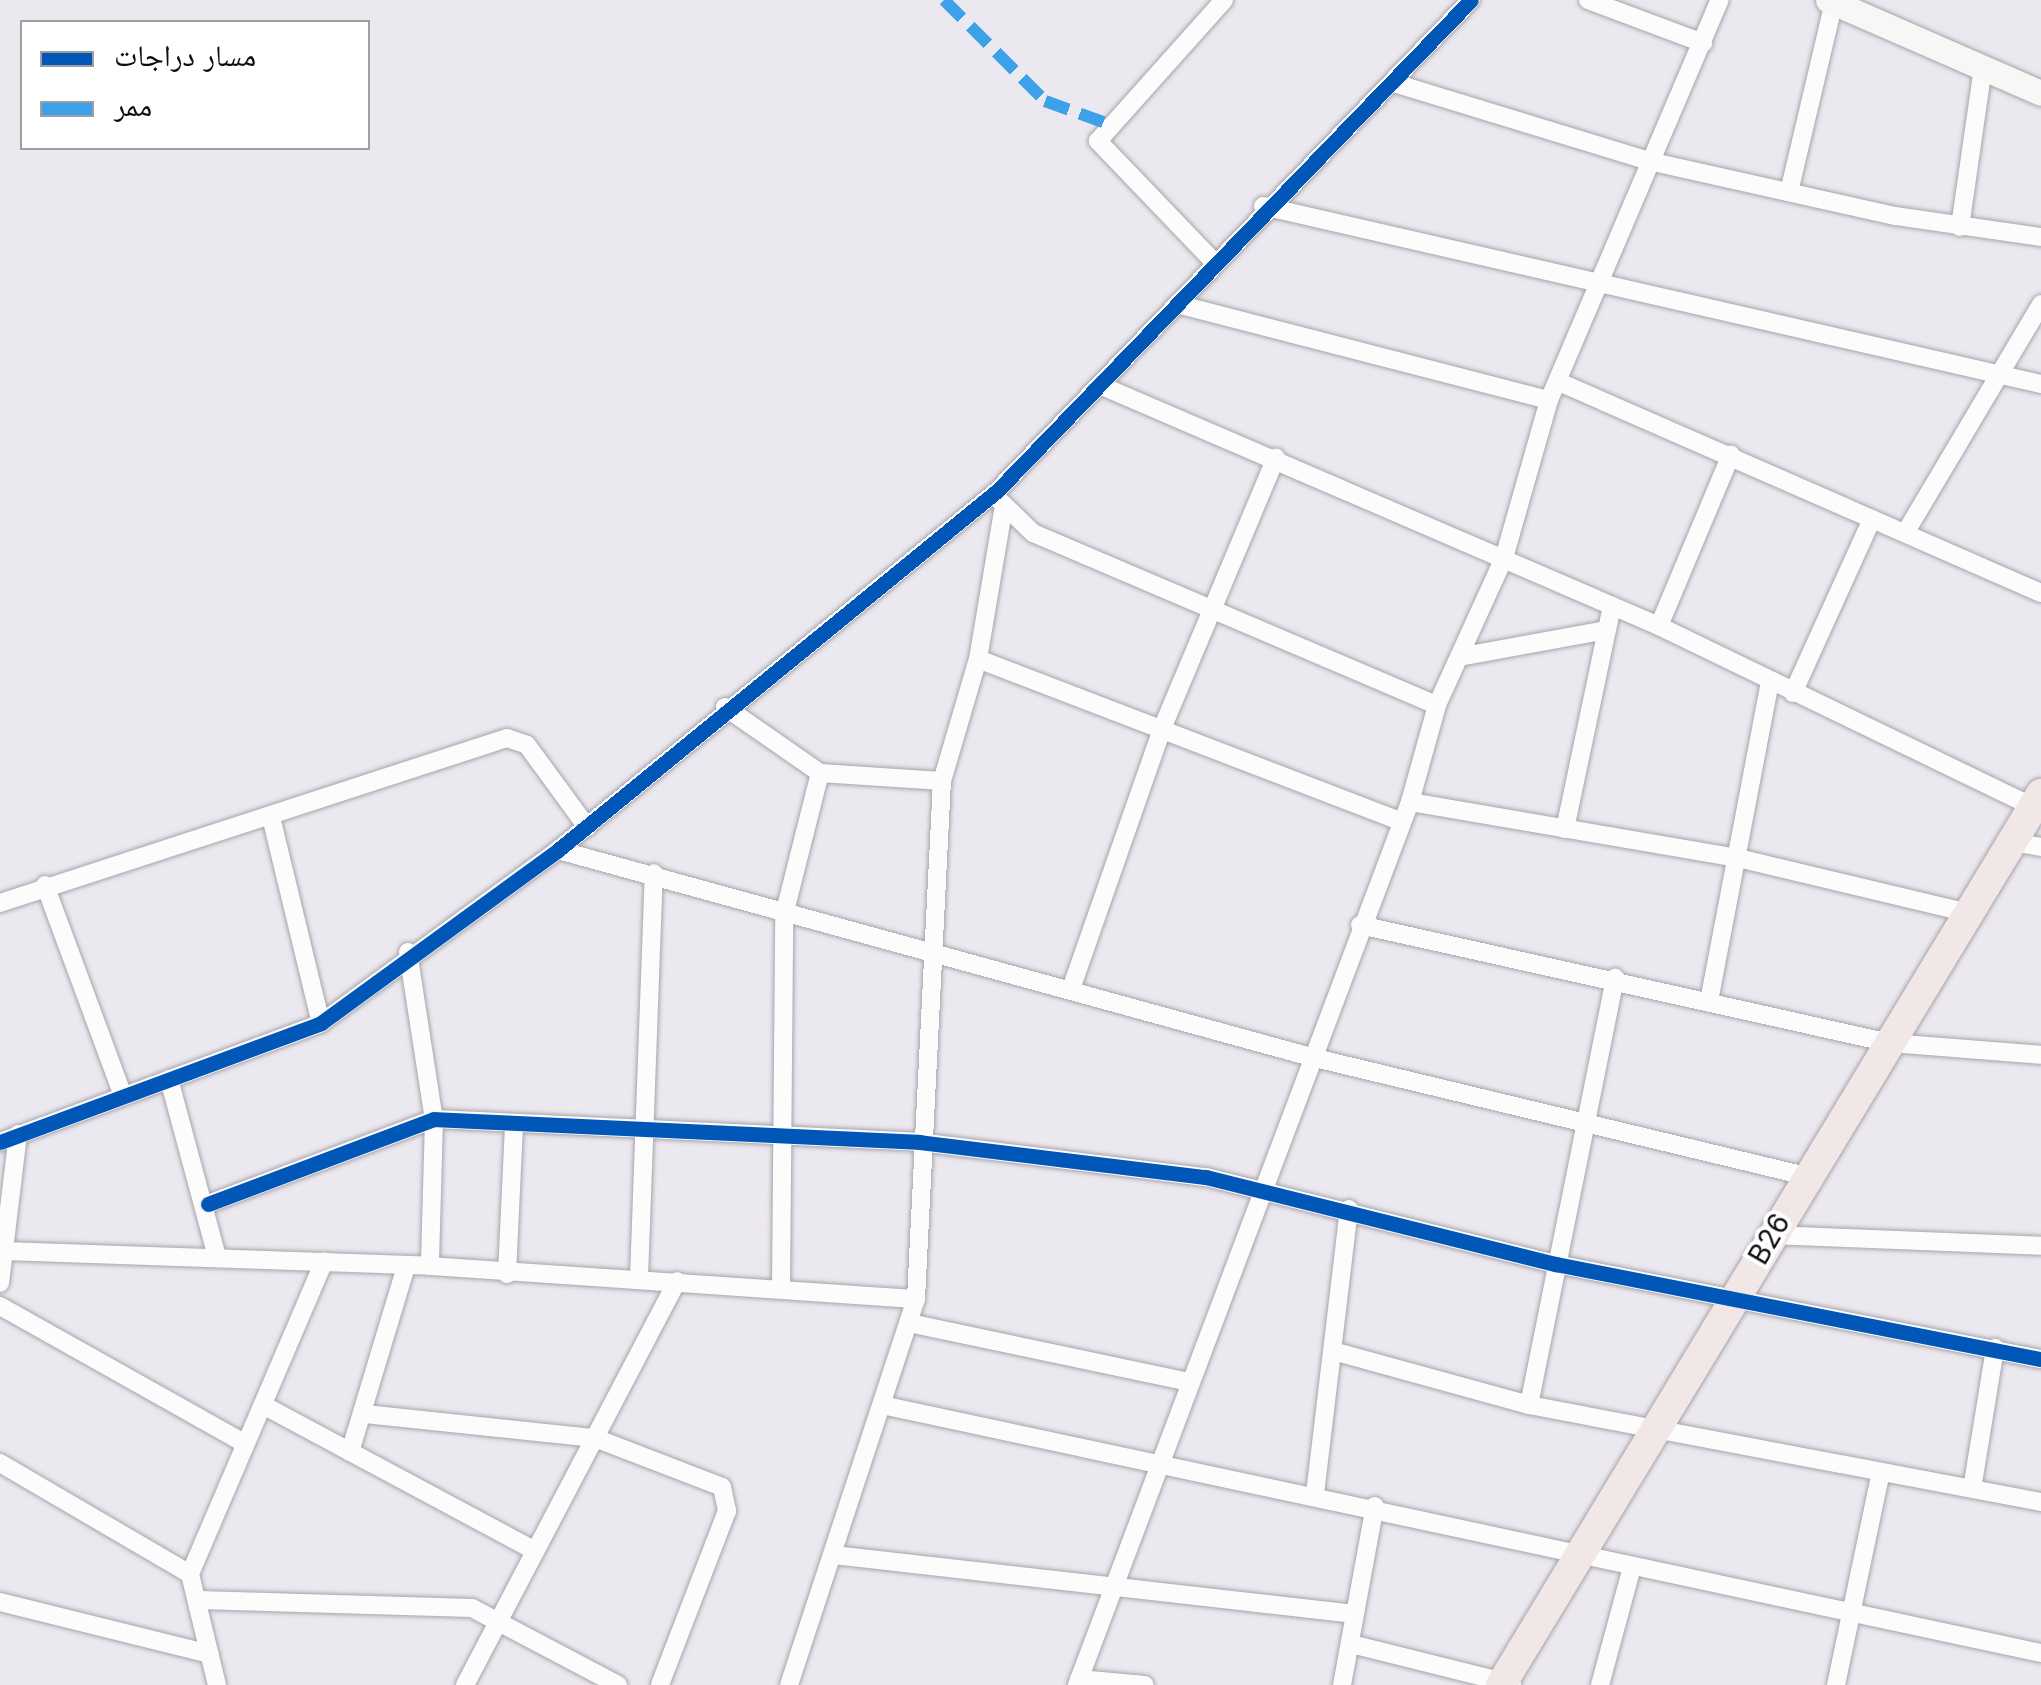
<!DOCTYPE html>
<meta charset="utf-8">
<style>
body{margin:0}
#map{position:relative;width:2041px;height:1685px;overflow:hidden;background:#ece8f0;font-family:Inter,"Noto Naskh Arabic",sans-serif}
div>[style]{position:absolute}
.roads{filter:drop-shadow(0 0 2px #a7a4aa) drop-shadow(0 0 2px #a7a4aa)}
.street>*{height:18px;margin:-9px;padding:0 9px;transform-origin:9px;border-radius:9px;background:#fcfcfd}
.secondary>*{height:25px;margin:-12.5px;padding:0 12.5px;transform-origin:12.5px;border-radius:12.5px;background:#f9f6f6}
.highway>*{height:30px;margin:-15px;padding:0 15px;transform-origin:15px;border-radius:15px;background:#f0e7e6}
.quiet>*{height:12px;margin-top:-6px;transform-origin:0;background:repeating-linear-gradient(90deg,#3da1ea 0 25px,transparent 0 37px)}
.cycleway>*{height:15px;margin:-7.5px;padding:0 7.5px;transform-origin:7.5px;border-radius:7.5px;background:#0057b8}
span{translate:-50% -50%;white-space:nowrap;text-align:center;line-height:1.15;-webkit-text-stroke:8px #fff;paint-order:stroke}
.street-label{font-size:28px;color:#0f0d12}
.legend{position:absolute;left:20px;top:20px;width:350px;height:130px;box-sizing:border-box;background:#fff;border:2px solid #9f9ea0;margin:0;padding:12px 18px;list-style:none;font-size:30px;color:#0f0d12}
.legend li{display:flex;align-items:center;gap:20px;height:50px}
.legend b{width:50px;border:2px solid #9f9ea0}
</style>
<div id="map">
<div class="roads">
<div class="street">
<i style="left:1588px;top:0;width:123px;rotate:20.5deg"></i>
<i style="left:1394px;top:83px;width:271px;rotate:17deg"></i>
<i style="left:1653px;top:162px;width:248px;rotate:12.6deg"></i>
<i style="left:1895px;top:216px;width:148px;rotate:8.2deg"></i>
<i style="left:1789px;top:192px;width:195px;rotate:-76.7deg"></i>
<i style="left:1263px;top:206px;width:798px;rotate:12.89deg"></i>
<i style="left:1960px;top:227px;width:162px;rotate:-81.8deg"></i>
<i style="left:1214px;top:262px;width:168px;rotate:-133.8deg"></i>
<i style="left:1098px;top:141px;width:189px;rotate:-48.2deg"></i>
<i style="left:1177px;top:304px;width:384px;rotate:14.5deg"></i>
<i style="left:1559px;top:382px;width:526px;rotate:23.64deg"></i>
<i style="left:1102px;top:386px;width:607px;rotate:23.31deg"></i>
<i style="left:1659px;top:626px;width:415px;rotate:25.8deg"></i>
<i style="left:1000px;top:501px;width:46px;rotate:44.1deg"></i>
<i style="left:1033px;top:533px;width:439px;rotate:23.1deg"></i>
<i style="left:1907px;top:530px;width:263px;rotate:-59.3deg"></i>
<i style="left:1659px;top:626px;width:186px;rotate:-67.2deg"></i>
<i style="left:1464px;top:656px;width:145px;rotate:-10.3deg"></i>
<i style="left:978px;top:659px;width:453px;rotate:21deg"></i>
<i style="left:1793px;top:693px;width:191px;rotate:-65.6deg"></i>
<i style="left:725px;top:707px;width:116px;rotate:34.8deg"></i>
<i style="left:820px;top:773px;width:122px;rotate:3.8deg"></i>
<i style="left:1410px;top:802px;width:333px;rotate:9.7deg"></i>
<i style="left:1738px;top:858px;width:236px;rotate:13.4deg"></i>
<i style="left:271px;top:817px;width:212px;rotate:76.4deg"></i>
<i style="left:1565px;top:829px;width:228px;rotate:-78.1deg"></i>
<i style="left:2013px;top:842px;width:28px;rotate:10deg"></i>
<i style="left:558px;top:850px;width:781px;rotate:15.37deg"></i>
<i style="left:1311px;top:1057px;width:509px;rotate:13.52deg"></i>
<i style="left:45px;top:885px;width:222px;rotate:69.7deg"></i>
<i style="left:0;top:903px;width:533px;rotate:-18.03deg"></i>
<i style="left:507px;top:738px;width:21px;rotate:19deg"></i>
<i style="left:527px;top:745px;width:102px;rotate:53.8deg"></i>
<i style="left:1360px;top:925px;width:543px;rotate:12.55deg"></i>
<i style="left:1890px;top:1043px;width:151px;rotate:4.5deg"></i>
<i style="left:408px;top:952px;width:169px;rotate:81.2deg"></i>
<i style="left:434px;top:1119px;width:147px;rotate:91.6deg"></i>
<i style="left:1071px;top:989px;width:281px;rotate:-70.7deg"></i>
<i style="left:1164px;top:724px;width:289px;rotate:-67.2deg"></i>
<i style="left:1710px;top:996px;width:321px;rotate:-79.2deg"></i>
<i style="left:169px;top:1079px;width:184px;rotate:74.9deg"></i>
<i style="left:0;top:1142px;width:342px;rotate:-20.3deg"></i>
<i style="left:321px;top:1023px;width:293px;rotate:-36.1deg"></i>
<i style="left:558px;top:850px;width:567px;rotate:-39.28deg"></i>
<i style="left:997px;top:491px;width:682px;rotate:-46.01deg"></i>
<i style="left:208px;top:1204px;width:241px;rotate:-20.6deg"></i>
<i style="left:434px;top:1119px;width:486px;rotate:2.7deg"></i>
<i style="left:919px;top:1142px;width:289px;rotate:7deg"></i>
<i style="left:1206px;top:1177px;width:361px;rotate:14deg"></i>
<i style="left:1556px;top:1264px;width:494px;rotate:11.1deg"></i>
<i style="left:1771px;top:1235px;width:270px;rotate:2.3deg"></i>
<i style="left:6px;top:1251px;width:424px;rotate:2deg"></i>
<i style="left:430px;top:1266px;width:487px;rotate:3.9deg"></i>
<i style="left:507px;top:1274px;width:149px;rotate:-87.3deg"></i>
<i style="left:639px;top:1277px;width:404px;rotate:-87.9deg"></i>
<i style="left:0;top:1283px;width:150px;rotate:-83.1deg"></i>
<i style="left:781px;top:1287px;width:372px;rotate:-89.5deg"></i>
<i style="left:784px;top:915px;width:146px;rotate:-75.8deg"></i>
<i style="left:0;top:1306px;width:278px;rotate:29.3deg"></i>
<i style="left:909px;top:1323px;width:287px;rotate:11.9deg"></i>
<i style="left:1333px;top:1351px;width:203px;rotate:15.4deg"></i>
<i style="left:1529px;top:1405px;width:521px;rotate:10.73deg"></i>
<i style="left:263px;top:1405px;width:309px;rotate:28.2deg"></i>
<i style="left:882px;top:1405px;width:1185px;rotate:12.08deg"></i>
<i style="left:1529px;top:1405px;width:436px;rotate:-78.6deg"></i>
<i style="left:365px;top:1414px;width:231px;rotate:6deg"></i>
<i style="left:595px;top:1438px;width:136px;rotate:21.1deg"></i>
<i style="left:722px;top:1487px;width:25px;rotate:78deg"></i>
<i style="left:727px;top:1511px;width:186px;rotate:111.1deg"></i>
<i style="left:350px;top:1452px;width:194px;rotate:-73.2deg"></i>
<i style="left:0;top:1463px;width:220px;rotate:30.3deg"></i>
<i style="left:1973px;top:1483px;width:137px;rotate:-80.7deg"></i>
<i style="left:1315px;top:1494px;width:287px;rotate:-83.2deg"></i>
<i style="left:834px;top:1555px;width:524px;rotate:6.46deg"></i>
<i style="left:199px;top:1600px;width:273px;rotate:1.7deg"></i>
<i style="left:472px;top:1608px;width:165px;rotate:27.8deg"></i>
<i style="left:0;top:1602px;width:216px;rotate:13.9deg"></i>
<i style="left:1351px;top:1644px;width:166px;rotate:14deg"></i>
<i style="left:1079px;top:1679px;width:66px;rotate:5.2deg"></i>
<i style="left:217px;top:1685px;width:114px;rotate:-103.7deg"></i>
<i style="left:190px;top:1574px;width:340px;rotate:-66.8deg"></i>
<i style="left:465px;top:1685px;width:456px;rotate:-62.3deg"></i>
<i style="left:789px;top:1685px;width:406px;rotate:-71.8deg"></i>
<i style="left:916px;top:1299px;width:519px;rotate:-87.13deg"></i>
<i style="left:942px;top:781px;width:127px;rotate:-73.6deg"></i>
<i style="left:978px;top:659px;width:150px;rotate:-80.4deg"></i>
<i style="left:1077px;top:1685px;width:944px;rotate:-69.34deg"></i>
<i style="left:1410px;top:802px;width:101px;rotate:-74.4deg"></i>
<i style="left:1437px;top:705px;width:162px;rotate:-65.5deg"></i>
<i style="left:1504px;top:558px;width:164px;rotate:-74.1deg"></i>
<i style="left:1549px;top:400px;width:435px;rotate:-66.9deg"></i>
<i style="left:1342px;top:1685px;width:182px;rotate:-79.6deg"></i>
<i style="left:1600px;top:1685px;width:118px;rotate:-74.8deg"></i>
<i style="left:1836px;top:1685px;width:213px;rotate:-78.1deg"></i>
</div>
<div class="secondary">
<i style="left:1828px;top:0;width:232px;rotate:23.6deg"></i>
</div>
<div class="highway">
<i style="left:1501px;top:1685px;width:1042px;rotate:-58.78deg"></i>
</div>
</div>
<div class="quiet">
<i style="left:944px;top:0;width:143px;rotate:45deg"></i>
<i style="left:1045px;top:101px;width:73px;rotate:19.9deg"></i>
</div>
<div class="cycleway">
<i style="left:0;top:1142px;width:342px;rotate:-20.3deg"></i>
<i style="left:321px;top:1023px;width:293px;rotate:-36.1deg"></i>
<i style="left:558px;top:850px;width:567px;rotate:-39.28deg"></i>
<i style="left:997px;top:491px;width:682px;rotate:-46.01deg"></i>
<i style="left:208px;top:1204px;width:241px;rotate:-20.6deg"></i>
<i style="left:434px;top:1119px;width:486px;rotate:2.7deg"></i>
<i style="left:919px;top:1142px;width:289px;rotate:7deg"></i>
<i style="left:1206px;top:1177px;width:361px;rotate:14deg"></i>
<i style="left:1556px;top:1264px;width:494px;rotate:11.1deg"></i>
</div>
<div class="street-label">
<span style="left:1769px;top:1239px;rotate:-60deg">B26</span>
</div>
<ul class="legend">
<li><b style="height:12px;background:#0057b8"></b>مسار دراجات</li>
<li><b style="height:12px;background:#3da1ea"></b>ممر</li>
</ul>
</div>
